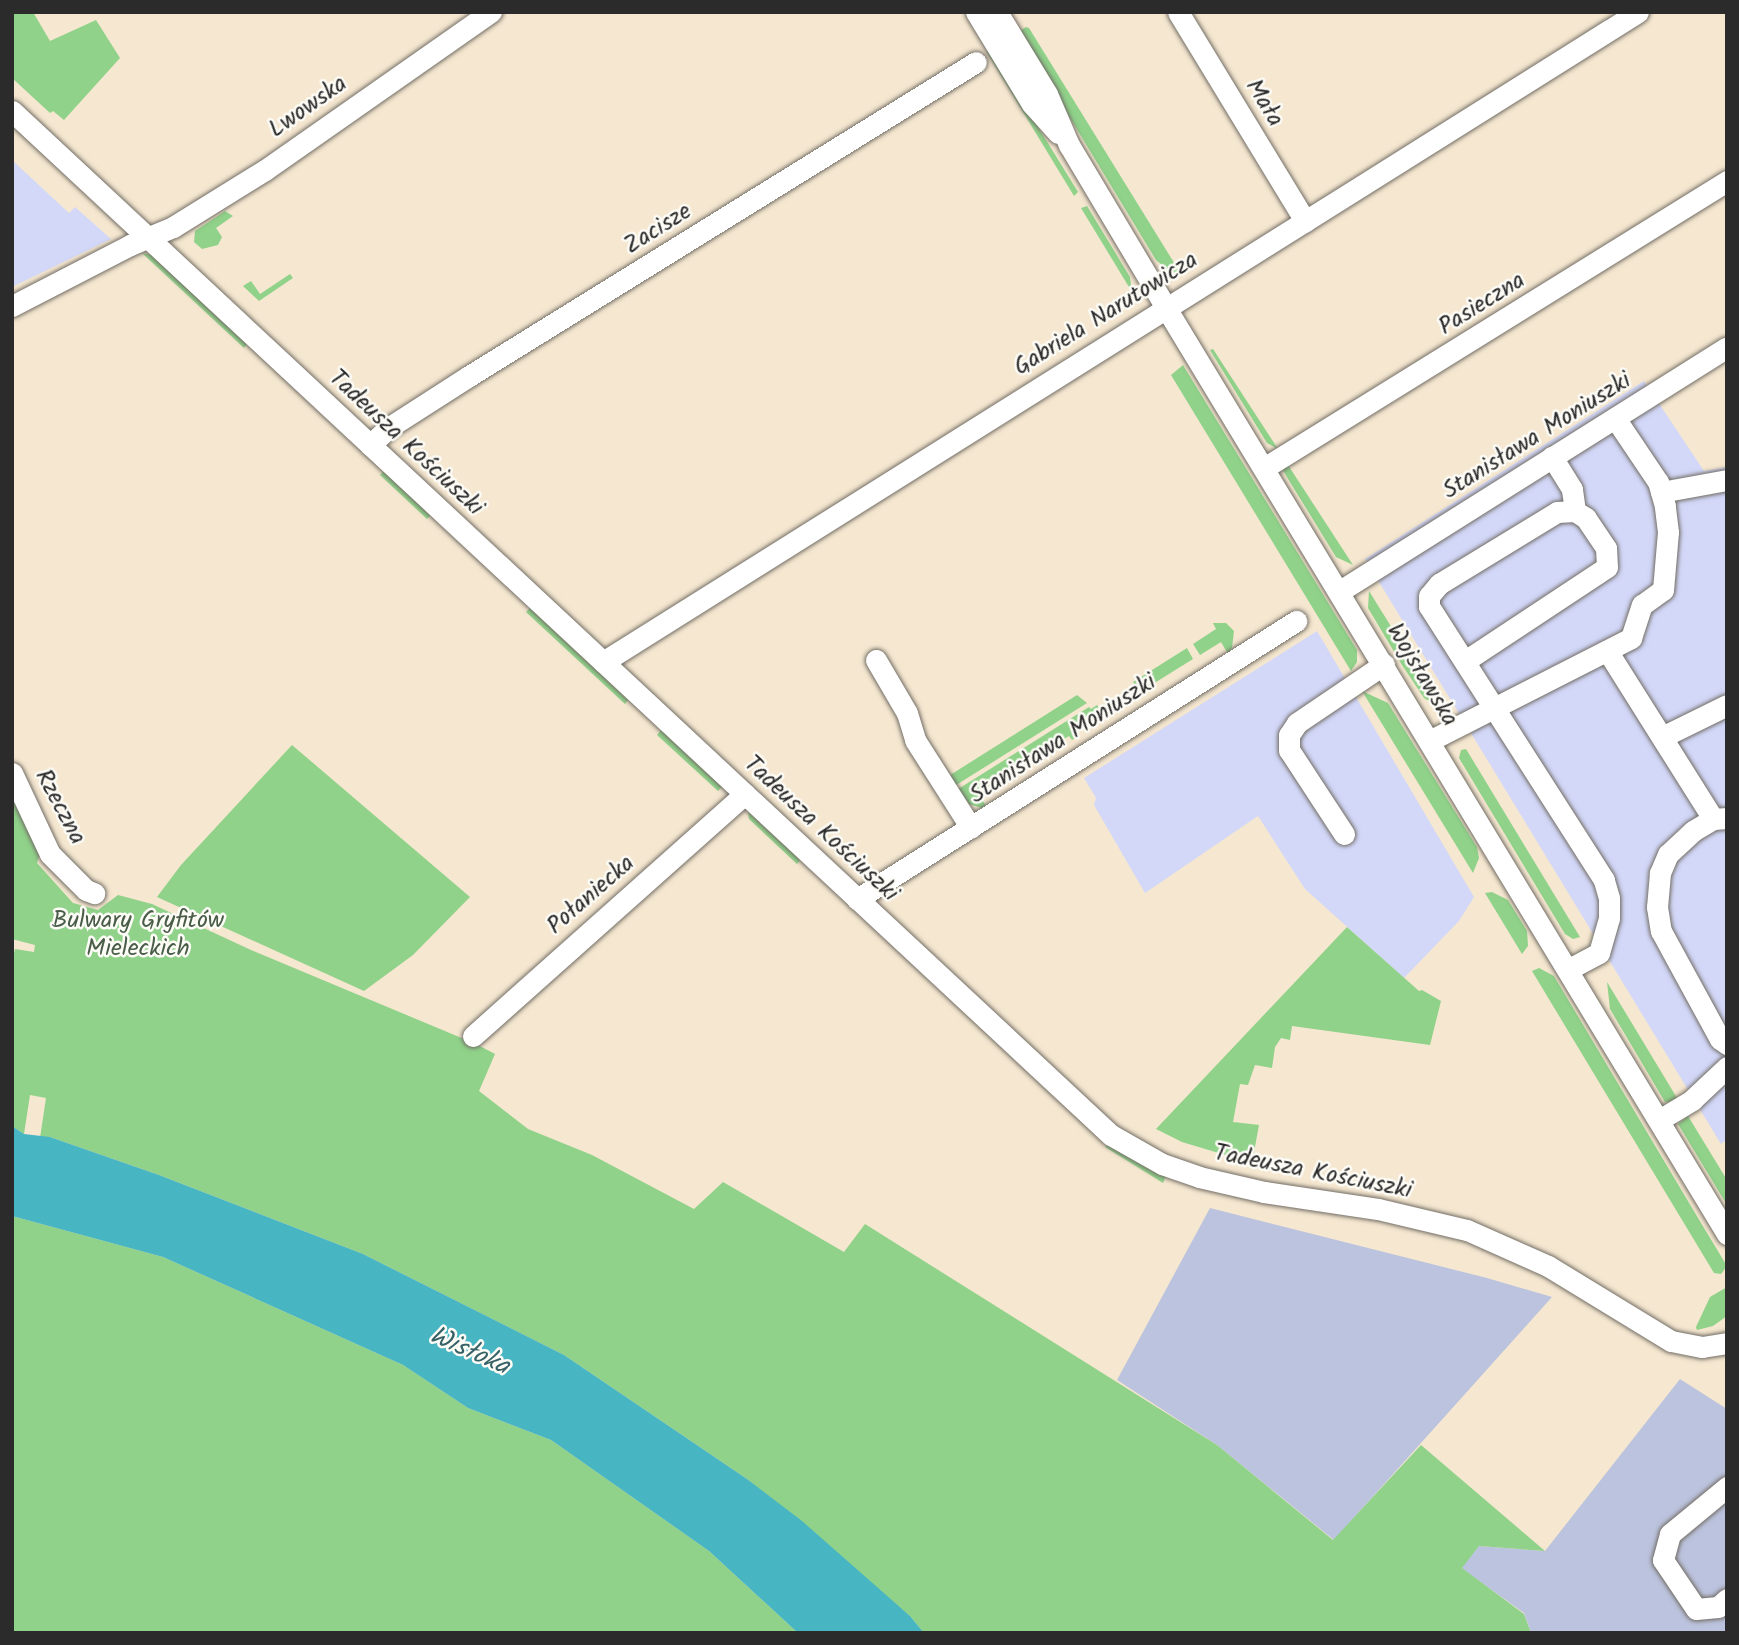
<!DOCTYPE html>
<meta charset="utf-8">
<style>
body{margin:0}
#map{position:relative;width:1739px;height:1645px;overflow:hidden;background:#f5e7d0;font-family:Kalam,sans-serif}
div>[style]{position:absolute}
.built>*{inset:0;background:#d3d8f9}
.industrial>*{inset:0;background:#bcc3de}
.green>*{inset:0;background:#90d28a}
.water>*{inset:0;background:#47b5c2}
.roads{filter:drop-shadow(0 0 2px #726d65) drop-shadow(0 0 2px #726d65)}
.minor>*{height:21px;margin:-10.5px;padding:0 10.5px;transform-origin:10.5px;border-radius:10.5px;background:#fff}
span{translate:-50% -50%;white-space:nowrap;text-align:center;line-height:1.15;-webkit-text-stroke:5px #fdfcf7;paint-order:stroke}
.street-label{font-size:24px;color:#2b2b2b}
.park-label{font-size:24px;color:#495d48}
.water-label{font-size:26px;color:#366267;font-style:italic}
.frame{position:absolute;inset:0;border:14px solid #2b2b2b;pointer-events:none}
</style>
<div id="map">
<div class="built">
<i style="clip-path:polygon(12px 160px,69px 213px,75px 207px,111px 239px,12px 287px)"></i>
<i style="clip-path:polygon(1644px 381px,1704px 471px,1727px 467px,1727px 1139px,1721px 1144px,1365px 559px)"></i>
<i style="clip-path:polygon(1317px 631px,1474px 897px,1459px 921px,1404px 978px,1305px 889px,1258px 816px,1145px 893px,1094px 805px,1096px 798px,1084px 778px)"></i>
</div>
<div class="industrial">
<i style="clip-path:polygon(1210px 1208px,1487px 1278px,1552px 1297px,1334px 1540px,1217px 1445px,1117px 1380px)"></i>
<i style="clip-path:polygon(1680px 1379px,1727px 1409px,1727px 1633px,1531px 1633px,1524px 1613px,1461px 1568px,1479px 1546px,1545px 1551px)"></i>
</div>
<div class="green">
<i style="clip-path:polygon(12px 12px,33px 12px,50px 41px,96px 20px,120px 58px,64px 120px,53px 111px,50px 113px,12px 78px)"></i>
<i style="clip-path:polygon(1026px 27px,1029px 28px,1181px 274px,1169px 271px,1156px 260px,1018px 32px)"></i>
<i style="clip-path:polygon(990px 49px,1078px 192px,1074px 196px,986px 51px)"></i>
<i style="clip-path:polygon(1087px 206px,1130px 277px,1132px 292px,1081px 208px)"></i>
<i style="clip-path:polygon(225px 211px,233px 216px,216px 228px,222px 237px,218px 245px,202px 249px,194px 242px,195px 231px)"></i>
<i style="clip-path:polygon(142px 253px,152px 255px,247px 344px,244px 348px)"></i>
<i style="clip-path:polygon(290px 274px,293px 278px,259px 301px,243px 286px,251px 281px,260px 294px)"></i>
<i style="clip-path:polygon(1213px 349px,1278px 449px,1267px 443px,1210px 350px)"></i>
<i style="clip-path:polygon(1183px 365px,1357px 650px,1357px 662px,1351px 671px,1171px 375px)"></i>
<i style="clip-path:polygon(1288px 465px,1353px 565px,1336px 557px,1282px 469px)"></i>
<i style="clip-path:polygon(384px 471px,431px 515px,427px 519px,380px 475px)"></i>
<i style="clip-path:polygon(1369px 591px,1443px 710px,1424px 698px,1402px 665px,1368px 608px)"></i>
<i style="clip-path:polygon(530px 608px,628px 700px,625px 704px,526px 612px)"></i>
<i style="clip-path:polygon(1213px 623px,1226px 623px,1234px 631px,1232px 648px,1228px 654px,1221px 642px,1200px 655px,1193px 644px,1216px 629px)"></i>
<i style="clip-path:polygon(1187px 648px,1193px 659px,1140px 692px,1133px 682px)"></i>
<i style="clip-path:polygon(1362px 691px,1388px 703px,1477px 847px,1479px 858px,1473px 873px)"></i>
<i style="clip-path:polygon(1077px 695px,1087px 703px,953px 787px,947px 777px)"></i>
<i style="clip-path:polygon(1097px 705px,1103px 714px,1073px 733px,1075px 738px,1072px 740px,1069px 736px,978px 793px,986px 806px,982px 808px,968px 804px,955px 791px,1089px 707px,1091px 709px)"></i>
<i style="clip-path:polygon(661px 730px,722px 787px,718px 791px,657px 735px)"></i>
<i style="clip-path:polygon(292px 745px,470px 897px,413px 955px,364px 991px,157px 897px,181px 865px)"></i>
<i style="clip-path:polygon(1466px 749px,1580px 937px,1573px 939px,1565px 934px,1459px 758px,1461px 750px)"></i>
<i style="clip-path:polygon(12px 797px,40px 854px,37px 863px,73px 903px,98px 910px,118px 895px,152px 904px,251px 950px,476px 1044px,495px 1054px,479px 1091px,528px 1129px,592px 1155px,694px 1209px,723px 1182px,844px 1252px,865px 1224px,1217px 1445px,1333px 1540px,1421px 1445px,1545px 1551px,1479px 1546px,1462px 1568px,1524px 1614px,1531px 1633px,924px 1633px,910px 1616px,747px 1479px,564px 1355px,363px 1254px,159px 1175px,50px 1137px,40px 1138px,46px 1098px,30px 1095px,24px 1134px,12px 1126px,12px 962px,15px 949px,34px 952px,35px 945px,12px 939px)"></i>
<i style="clip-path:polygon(748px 812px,800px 859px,799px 862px,797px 864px,749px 819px)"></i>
<i style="clip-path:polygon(1492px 892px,1508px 900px,1527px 931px,1528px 946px,1522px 954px,1485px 893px)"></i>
<i style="clip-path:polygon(1347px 927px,1419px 991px,1422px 990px,1441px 1001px,1430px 1045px,1292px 1026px,1290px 1040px,1281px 1038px,1275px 1047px,1272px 1068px,1255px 1065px,1248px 1085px,1240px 1084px,1233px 1122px,1259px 1125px,1252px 1163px,1182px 1142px,1156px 1129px)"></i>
<i style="clip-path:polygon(1539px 968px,1554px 976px,1701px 1223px,1727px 1266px,1721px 1274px,1714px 1273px,1532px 971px)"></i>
<i style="clip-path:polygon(1607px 982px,1677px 1098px,1669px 1102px,1665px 1102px,1610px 1009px)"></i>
<i style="clip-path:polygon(1688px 1116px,1727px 1180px,1727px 1205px,1678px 1124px)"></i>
<i style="clip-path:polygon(1110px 1144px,1166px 1176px,1163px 1183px,1105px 1147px)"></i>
<i style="clip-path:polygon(12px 1216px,163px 1257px,403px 1365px,468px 1408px,551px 1440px,709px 1551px,798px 1633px,12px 1633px)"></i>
<i style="clip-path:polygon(1727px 1287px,1727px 1316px,1713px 1326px,1697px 1330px,1696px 1327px,1710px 1297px)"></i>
</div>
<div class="water">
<i style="clip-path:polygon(12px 1126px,24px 1134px,50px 1137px,159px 1175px,363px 1254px,564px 1355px,747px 1479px,802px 1521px,910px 1616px,924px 1633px,798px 1633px,709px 1551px,551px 1440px,468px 1408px,403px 1365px,163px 1257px,12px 1216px)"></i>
</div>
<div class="roads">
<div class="minor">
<i style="left:976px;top:12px;width:108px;rotate:58.7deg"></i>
<i style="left:1032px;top:104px;width:39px;rotate:48deg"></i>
<i style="left:997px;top:12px;width:96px;rotate:58.6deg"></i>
<i style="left:1047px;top:94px;width:56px;rotate:66.7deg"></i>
<i style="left:1069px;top:145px;width:190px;rotate:59.2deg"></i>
<i style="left:1166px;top:308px;width:1083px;rotate:58.79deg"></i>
<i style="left:1178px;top:12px;width:245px;rotate:58.7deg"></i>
<i style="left:12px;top:111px;width:1502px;rotate:42.98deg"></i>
<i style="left:1111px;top:1135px;width:59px;rotate:29.6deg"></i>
<i style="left:1162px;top:1164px;width:39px;rotate:19deg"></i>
<i style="left:1199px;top:1177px;width:67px;rotate:13deg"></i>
<i style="left:1264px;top:1192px;width:115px;rotate:8.5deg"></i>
<i style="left:1378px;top:1209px;width:91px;rotate:13.3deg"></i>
<i style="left:1467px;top:1230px;width:89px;rotate:24deg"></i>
<i style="left:1548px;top:1266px;width:144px;rotate:31.4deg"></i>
<i style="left:1671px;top:1341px;width:32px;rotate:11deg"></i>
<i style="left:1702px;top:1347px;width:25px;rotate:-9deg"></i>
<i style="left:12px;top:306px;width:133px;rotate:-27.3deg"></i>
<i style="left:130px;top:245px;width:47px;rotate:-22.7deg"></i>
<i style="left:173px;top:227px;width:108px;rotate:-31.8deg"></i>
<i style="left:265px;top:170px;width:276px;rotate:-35deg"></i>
<i style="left:370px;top:445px;width:25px;rotate:-43deg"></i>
<i style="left:388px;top:428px;width:96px;rotate:-32.7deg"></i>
<i style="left:469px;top:376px;width:596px;rotate:-31.77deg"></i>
<i style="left:1264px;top:468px;width:545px;rotate:-31.79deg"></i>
<i style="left:1661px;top:492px;width:67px;rotate:-10.3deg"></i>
<i style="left:1340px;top:591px;width:457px;rotate:-32.2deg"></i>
<i style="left:1608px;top:652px;width:197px;rotate:57.8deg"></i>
<i style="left:876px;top:660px;width:61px;rotate:59.7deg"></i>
<i style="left:907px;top:713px;width:28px;rotate:73deg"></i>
<i style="left:915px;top:740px;width:104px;rotate:57.5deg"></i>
<i style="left:1465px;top:661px;width:170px;rotate:-33.5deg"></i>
<i style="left:1607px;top:567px;width:19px;rotate:-93deg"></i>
<i style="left:1606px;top:548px;width:36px;rotate:-124deg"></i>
<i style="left:1586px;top:518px;width:13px;rotate:-148deg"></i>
<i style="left:1575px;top:511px;width:22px;rotate:-98deg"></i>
<i style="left:1572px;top:489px;width:38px;rotate:-122deg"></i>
<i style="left:603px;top:662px;width:1222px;rotate:-32.13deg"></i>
<i style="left:1662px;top:737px;width:72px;rotate:-26.2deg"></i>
<i style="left:1431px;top:740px;width:225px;rotate:-27deg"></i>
<i style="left:1631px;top:638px;width:35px;rotate:-72deg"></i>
<i style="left:1642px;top:605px;width:26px;rotate:-36deg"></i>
<i style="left:1663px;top:590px;width:58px;rotate:-85.1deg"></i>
<i style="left:1668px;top:532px;width:26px;rotate:-97deg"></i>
<i style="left:1665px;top:506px;width:25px;rotate:-106deg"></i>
<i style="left:1658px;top:482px;width:77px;rotate:-123.9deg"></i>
<i style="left:12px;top:773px;width:89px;rotate:64.9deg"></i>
<i style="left:50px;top:854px;width:51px;rotate:45deg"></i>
<i style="left:86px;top:890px;width:9px;rotate:21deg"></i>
<i style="left:1727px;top:818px;width:14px;rotate:176deg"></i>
<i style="left:1713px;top:819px;width:23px;rotate:149deg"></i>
<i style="left:1693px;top:831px;width:34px;rotate:137deg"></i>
<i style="left:1668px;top:854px;width:21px;rotate:113deg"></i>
<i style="left:1660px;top:873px;width:34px;rotate:95deg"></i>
<i style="left:1657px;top:907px;width:24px;rotate:81deg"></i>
<i style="left:1661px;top:931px;width:123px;rotate:61.4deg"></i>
<i style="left:1720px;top:1039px;width:9px;rotate:36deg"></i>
<i style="left:1344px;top:834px;width:100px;rotate:-123.2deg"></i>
<i style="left:1289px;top:750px;width:15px;rotate:-90deg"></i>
<i style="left:1289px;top:735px;width:14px;rotate:-56deg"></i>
<i style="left:1297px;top:723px;width:105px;rotate:-34.1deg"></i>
<i style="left:857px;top:899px;width:520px;rotate:-32.34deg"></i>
<i style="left:1569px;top:969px;width:34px;rotate:-28deg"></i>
<i style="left:1599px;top:953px;width:36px;rotate:-74deg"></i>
<i style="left:1609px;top:918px;width:20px;rotate:-90deg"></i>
<i style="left:1609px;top:898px;width:19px;rotate:-106deg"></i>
<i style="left:1604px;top:880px;width:325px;rotate:-122.6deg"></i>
<i style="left:1429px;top:606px;width:10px;rotate:-90deg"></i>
<i style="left:1429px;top:596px;width:16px;rotate:-50deg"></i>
<i style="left:1439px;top:584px;width:138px;rotate:-31.4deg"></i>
<i style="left:1557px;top:512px;width:18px;rotate:-3deg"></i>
<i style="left:473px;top:1036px;width:364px;rotate:-41.7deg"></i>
<i style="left:1659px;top:1120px;width:39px;rotate:-31deg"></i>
<i style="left:1692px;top:1100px;width:48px;rotate:-43.3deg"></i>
<i style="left:1727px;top:1487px;width:74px;rotate:140.5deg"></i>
<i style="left:1670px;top:1534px;width:27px;rotate:105deg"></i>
<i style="left:1663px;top:1560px;width:59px;rotate:56deg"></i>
<i style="left:1696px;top:1609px;width:22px;rotate:-5deg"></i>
<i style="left:1718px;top:1607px;width:12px;rotate:-42deg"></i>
</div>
</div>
<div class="street-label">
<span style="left:1264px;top:103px;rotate:59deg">Mała</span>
<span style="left:308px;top:107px;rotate:-35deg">Lwowska</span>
<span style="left:658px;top:229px;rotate:-32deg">Zacisze</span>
<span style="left:1482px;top:304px;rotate:-32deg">Pasieczna</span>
<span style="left:1106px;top:314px;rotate:-32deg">Gabriela Narutowicza</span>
<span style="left:1537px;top:436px;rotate:-32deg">Stanisława Moniuszki</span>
<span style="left:406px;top:443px;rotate:43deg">Tadeusza Kościuszki</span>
<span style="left:1422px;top:675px;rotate:59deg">Wojsławska</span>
<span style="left:1063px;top:739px;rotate:-33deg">Stanisława Moniuszki</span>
<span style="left:60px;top:807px;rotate:62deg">Rzeczna</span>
<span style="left:821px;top:829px;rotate:43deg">Tadeusza Kościuszki</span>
<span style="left:591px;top:895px;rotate:-41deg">Połaniecka</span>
<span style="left:1313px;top:1172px;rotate:11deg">Tadeusza Kościuszki</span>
</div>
<div class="park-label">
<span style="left:138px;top:935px">Bulwary Gryfitów<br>Mieleckich</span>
</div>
<div class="water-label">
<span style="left:469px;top:1352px;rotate:24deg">Wisłoka</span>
</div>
<div class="frame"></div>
</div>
